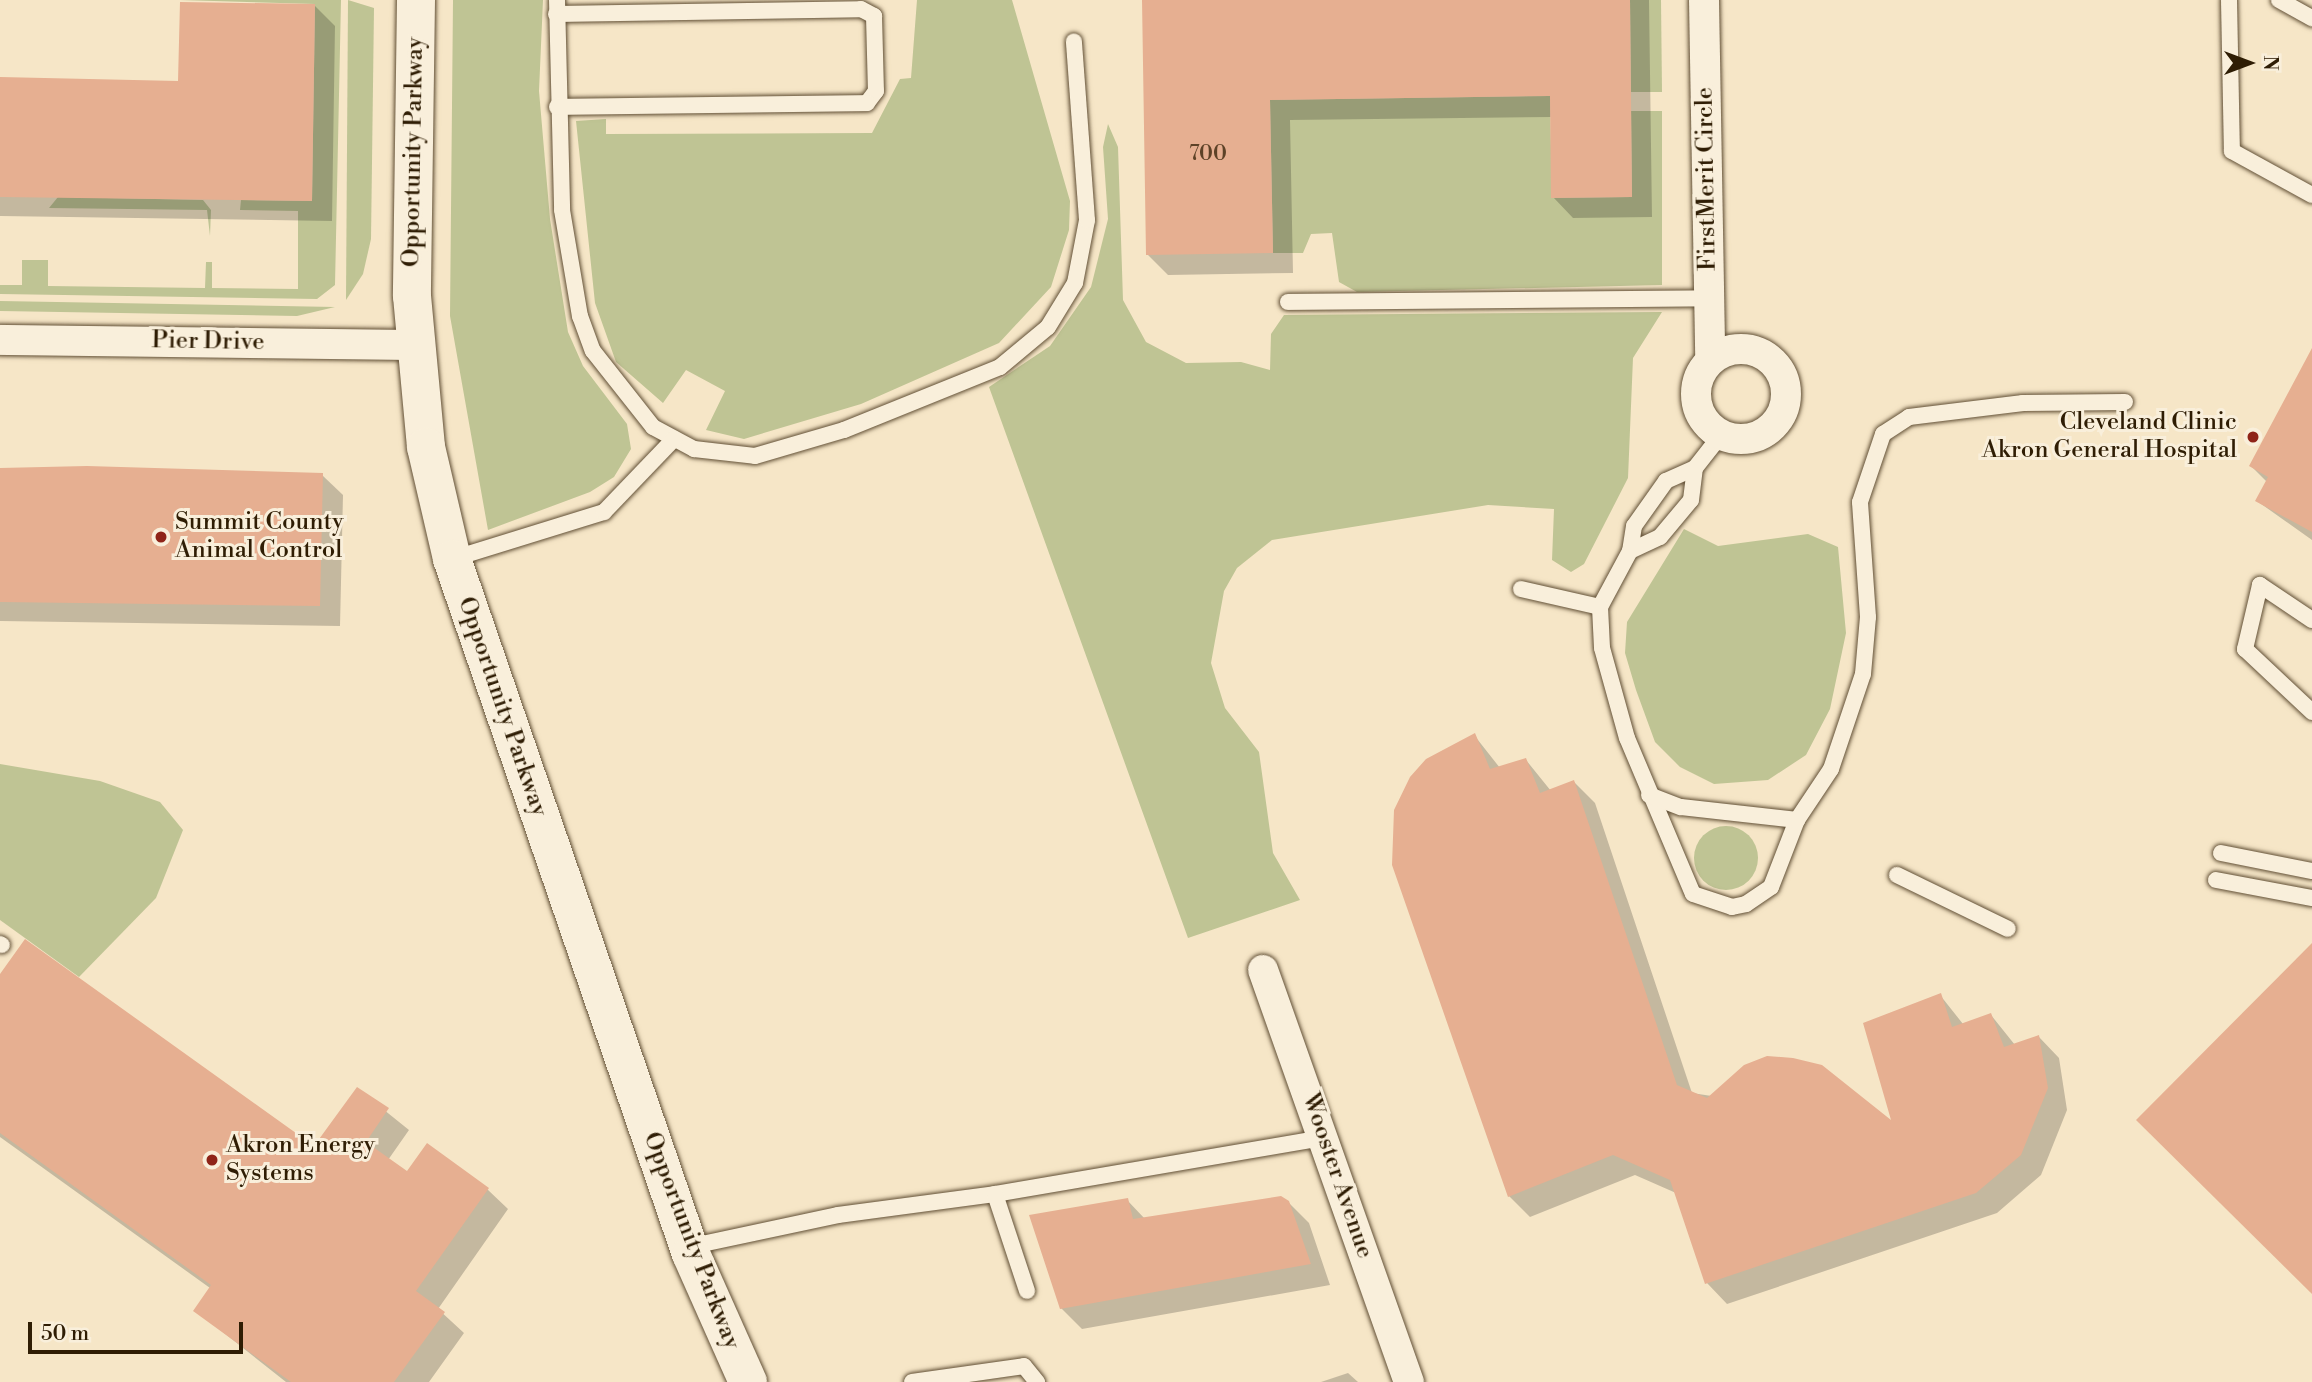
<!DOCTYPE html>
<style>
body{margin:0}
#map{position:relative;width:2312px;height:1382px;overflow:hidden;background:#f6e6c7;font-family:"Libre Bodoni",serif}
div>[style]{position:absolute}
.green>*{inset:0;background:#bfc494}
.round{border-radius:50%}
.shadow>*{inset:0;background:#0003}
.building>*{inset:0;background:#e6af91}
.roads{filter:drop-shadow(0 0 2px #614f35) drop-shadow(0 0 2px #614f35)}
.service>*{height:16px;margin:-8px;padding:0 8px;transform-origin:8px;border-radius:8px;background:#f9efdb}
.minor>*{height:30px;margin:-15px;padding:0 15px;transform-origin:15px;border-radius:15px;background:#f9efdb}
.minor>.ring{margin:-15px;padding:0;box-sizing:content-box;background:none;border:30px solid #f9efdb;border-radius:50%}
.secondary>*{height:38px;margin:-19px;padding:0 19px;transform-origin:19px;border-radius:19px;background:#f9efdb}
.dots>*{width:19px;height:19px;translate:-50% -50%;box-sizing:border-box;border:4px solid #f9efdb;border-radius:50%}
span{translate:-50% -50%;white-space:nowrap;text-align:center;line-height:1.15;-webkit-text-stroke:6px #f9efdb;paint-order:stroke}
.number-label{font-size:21px;color:#5d4227}
.number-label span{-webkit-text-stroke-width:0}
.street-label{font-size:24px;color:#2f1d04}
.poi-label{font-size:24px;color:#2f1d04}
.right{translate:-100% -50%;text-align:right}
.left{translate:0 -50%;text-align:left}
.north{position:absolute;left:2214px;top:28px;width:70px;height:70px;-webkit-text-stroke:5px #f9efdb;paint-order:stroke;rotate:90deg;font-size:19px;font-weight:700;line-height:28px;text-align:center;color:#2f1d04}
.north::after{content:'';display:block;margin:auto;width:24px;height:32px;background:#2f1d04;clip-path:polygon(50% 0,100% 100%,50% 72%,0 100%)}
.scale{position:absolute;left:28px;top:1322px;width:215px;height:32px;box-sizing:border-box;border:4px solid #2f1d04;border-top:0;padding-left:9px;font-size:21px;line-height:24px;white-space:nowrap;color:#2f1d04;-webkit-text-stroke:5px #f9efdb;paint-order:stroke}
</style>
<div id="map">
<div class="green">
<i style="clip-path:polygon(180px 0,341px 0,335px 285px,317px 299px,0 294px,0 285px,22px 285px,22px 260px,48px 260px,48px 286px,205px 288px,206px 262px,212px 262px,212px 288px,298px 289px,298px 211px,240px 210px,241px 200px,312px 201px,315px 4px)"></i>
<i style="clip-path:polygon(348px 0,374px 8px,371px 239px,363px 274px,346px 300px)"></i>
<i style="clip-path:polygon(453px 0,543px 0,539px 91px,550px 219px,568px 332px,583px 366px,627px 424px,631px 449px,614px 477px,590px 492px,488px 530px,450px 316px)"></i>
<i style="clip-path:polygon(917px 0,1012px 0,1070px 201px,1069px 230px,1051px 287px,999px 343px,861px 404px,744px 439px,706px 430px,725px 391px,686px 370px,663px 403px,616px 362px,595px 303px,576px 121px,606px 119px,606px 134px,872px 133px,900px 79px,911px 78px)"></i>
<i style="clip-path:polygon(1630px 0,1661px 0,1662px 92px,1631px 92px)"></i>
<i style="clip-path:polygon(1550px 96px,1552px 198px,1632px 197px,1631px 111px,1662px 111px,1662px 285px,1357px 292px,1339px 282px,1332px 233px,1311px 234px,1303px 253px,1273px 253px,1270px 100px)"></i>
<i style="clip-path:polygon(1108px 124px,1118px 147px,1123px 300px,1146px 342px,1186px 363px,1241px 362px,1270px 370px,1271px 334px,1284px 315px,1662px 312px,1633px 358px,1628px 478px,1584px 564px,1571px 572px,1552px 560px,1554px 509px,1488px 505px,1272px 540px,1237px 568px,1224px 591px,1211px 663px,1225px 708px,1259px 752px,1273px 853px,1300px 900px,1188px 938px,989px 387px,1050px 346px,1091px 287px,1108px 219px,1103px 147px)"></i>
<i style="clip-path:polygon(58px 197px,203px 200px,211px 210px,210px 236px,207px 210px,49px 208px)"></i>
<i style="clip-path:polygon(0 301px,335px 307px,297px 316px,0 311px)"></i>
<i style="clip-path:polygon(1684px 529px,1718px 546px,1808px 534px,1838px 547px,1846px 633px,1830px 709px,1806px 755px,1768px 780px,1714px 784px,1680px 767px,1655px 742px,1636px 690px,1625px 653px,1627px 622px)"></i>
<i style="clip-path:polygon(0 764px,100px 781px,160px 802px,183px 830px,156px 898px,79px 977px,0 920px)"></i>
<i class="round" style="left:1694px;top:826px;width:64px;height:64px"></i>
</div>
<div class="shadow">
<i style="clip-path:polygon(1144px 0,1649px 0,1652px 217px,1573px 218px,1553px 197px,1552px 117px,1290px 120px,1293px 273px,1168px 275px,1147px 254px)"></i>
<i style="clip-path:polygon(314px 5px,335px 26px,332px 221px,0 216px,0 79px,180px 82px)"></i>
<i style="clip-path:polygon(2312px 352px,2312px 540px,2257px 501px,2267px 482px,2251px 466px)"></i>
<i style="clip-path:polygon(0 470px,322px 475px,343px 495px,340px 626px,0 621px)"></i>
<i style="clip-path:polygon(1474px 735px,1500px 768px,1526px 760px,1551px 791px,1574px 782px,1595px 803px,1692px 1093px,1895px 1124px,1940px 995px,1963px 1024px,1991px 1015px,2015px 1045px,2039px 1037px,2059px 1058px,2067px 1110px,2041px 1175px,1997px 1213px,1727px 1304px,1707px 1283px,1676px 1193px,1635px 1175px,1530px 1217px,1509px 1196px)"></i>
<i style="clip-path:polygon(0 977px,314px 1148px,358px 1089px,409px 1130px,388px 1160px,407px 1173px,487px 1189px,508px 1209px,438px 1309px,464px 1333px,429px 1382px,286px 1382px,195px 1310px,210px 1288px,0 1137px)"></i>
<i style="clip-path:polygon(1127px 1200px,1145px 1219px,1288px 1202px,1309px 1223px,1330px 1285px,1082px 1329px,1061px 1308px)"></i>
<i style="clip-path:polygon(1348px 1373px,1358px 1382px,1321px 1382px)"></i>
</div>
<div class="building">
<i style="clip-path:polygon(1142px 0,1630px 0,1632px 197px,1551px 198px,1550px 96px,1270px 100px,1273px 253px,1146px 255px)"></i>
<i style="clip-path:polygon(180px 2px,315px 4px,312px 201px,0 197px,0 77px,178px 81px)"></i>
<i style="clip-path:polygon(2312px 348px,2312px 532px,2255px 501px,2268px 477px,2249px 466px)"></i>
<i style="clip-path:polygon(87px 466px,323px 473px,320px 606px,0 602px,0 468px)"></i>
<i style="clip-path:polygon(1475px 733px,1490px 769px,1526px 758px,1540px 793px,1574px 780px,1677px 1085px,1707px 1098px,1744px 1065px,1767px 1056px,1793px 1058px,1822px 1065px,1891px 1120px,1863px 1023px,1941px 993px,1952px 1027px,1991px 1013px,2004px 1047px,2039px 1035px,2048px 1088px,2021px 1155px,1976px 1193px,1705px 1284px,1670px 1180px,1613px 1155px,1508px 1197px,1392px 865px,1394px 810px,1410px 777px,1426px 759px)"></i>
<i style="clip-path:polygon(25px 939px,314px 1146px,357px 1087px,389px 1108px,366px 1142px,407px 1171px,427px 1143px,489px 1188px,416px 1291px,445px 1312px,394px 1382px,291px 1382px,193px 1311px,211px 1285px,0 1133px,0 974px)"></i>
<i style="clip-path:polygon(2312px 943px,2312px 1294px,2136px 1120px)"></i>
<i style="clip-path:polygon(1281px 1196px,1289px 1201px,1311px 1264px,1060px 1309px,1029px 1215px,1128px 1198px,1133px 1219px)"></i>
</div>
<div class="roads">
<div class="service">
<i style="left:557px;top:0;width:210px;rotate:88.6deg"></i>
<i style="left:562px;top:210px;width:108px;rotate:80.4deg"></i>
<i style="left:580px;top:316px;width:37px;rotate:70deg"></i>
<i style="left:593px;top:351px;width:97px;rotate:51.7deg"></i>
<i style="left:653px;top:427px;width:47px;rotate:28.2deg"></i>
<i style="left:694px;top:449px;width:61px;rotate:6.5deg"></i>
<i style="left:755px;top:456px;width:93px;rotate:-16.3deg"></i>
<i style="left:844px;top:430px;width:168px;rotate:-22deg"></i>
<i style="left:1000px;top:367px;width:62px;rotate:-39.8deg"></i>
<i style="left:1048px;top:327px;width:52px;rotate:-58.5deg"></i>
<i style="left:1075px;top:283px;width:64px;rotate:-79.2deg"></i>
<i style="left:1087px;top:220px;width:179px;rotate:-94.2deg"></i>
<i style="left:2229px;top:0;width:151px;rotate:88.9deg"></i>
<i style="left:2232px;top:151px;width:91px;rotate:28.8deg"></i>
<i style="left:2279px;top:0;width:38px;rotate:29deg"></i>
<i style="left:556px;top:14px;width:305px;rotate:-0.9deg"></i>
<i style="left:861px;top:9px;width:15px;rotate:28deg"></i>
<i style="left:874px;top:16px;width:75px;rotate:88.5deg"></i>
<i style="left:876px;top:91px;width:15px;rotate:127deg"></i>
<i style="left:867px;top:103px;width:310px;rotate:179.3deg"></i>
<i style="left:1288px;top:302px;width:421px;rotate:-0.5deg"></i>
<i style="left:1721px;top:435px;width:42px;rotate:128.2deg"></i>
<i style="left:1695px;top:468px;width:32px;rotate:156deg"></i>
<i style="left:1666px;top:481px;width:55px;rotate:125.4deg"></i>
<i style="left:1634px;top:526px;width:25px;rotate:99deg"></i>
<i style="left:1630px;top:551px;width:64px;rotate:118.2deg"></i>
<i style="left:1600px;top:607px;width:41px;rotate:87.2deg"></i>
<i style="left:1602px;top:648px;width:93px;rotate:74.5deg"></i>
<i style="left:1627px;top:738px;width:169px;rotate:67.1deg"></i>
<i style="left:1693px;top:894px;width:41px;rotate:18.4deg"></i>
<i style="left:1732px;top:907px;width:14px;rotate:-12deg"></i>
<i style="left:1746px;top:904px;width:30px;rotate:-34deg"></i>
<i style="left:1771px;top:887px;width:72px;rotate:-68.8deg"></i>
<i style="left:1630px;top:551px;width:33px;rotate:-25deg"></i>
<i style="left:1660px;top:537px;width:48px;rotate:-50deg"></i>
<i style="left:1691px;top:500px;width:32px;rotate:-83deg"></i>
<i style="left:452px;top:559px;width:159px;rotate:-17.2deg"></i>
<i style="left:604px;top:512px;width:101px;rotate:-46.2deg"></i>
<i style="left:1521px;top:589px;width:81px;rotate:12.8deg"></i>
<i style="left:2312px;top:620px;width:63px;rotate:-146.1deg"></i>
<i style="left:2260px;top:585px;width:66px;rotate:103.2deg"></i>
<i style="left:2245px;top:649px;width:92px;rotate:43.2deg"></i>
<i style="left:1649px;top:795px;width:34px;rotate:21deg"></i>
<i style="left:1681px;top:807px;width:117px;rotate:6.4deg"></i>
<i style="left:1797px;top:820px;width:61px;rotate:-56.3deg"></i>
<i style="left:1831px;top:769px;width:100px;rotate:-71.4deg"></i>
<i style="left:1863px;top:674px;width:57px;rotate:-85deg"></i>
<i style="left:1868px;top:617px;width:115px;rotate:-94deg"></i>
<i style="left:1860px;top:502px;width:72px;rotate:-71.3deg"></i>
<i style="left:1883px;top:434px;width:31px;rotate:-33deg"></i>
<i style="left:1909px;top:417px;width:115px;rotate:-7deg"></i>
<i style="left:2023px;top:403px;width:102px;rotate:-0.6deg"></i>
<i style="left:2221px;top:853px;width:93px;rotate:11.2deg"></i>
<i style="left:1897px;top:875px;width:123px;rotate:25.9deg"></i>
<i style="left:2216px;top:880px;width:98px;rotate:10.6deg"></i>
<i style="left:0;top:944px;width:2px;rotate:27deg"></i>
<i style="left:995px;top:1194px;width:334px;rotate:-9.7deg"></i>
<i style="left:688px;top:1247px;width:153px;rotate:-12deg"></i>
<i style="left:838px;top:1215px;width:158px;rotate:-7.6deg"></i>
<i style="left:995px;top:1194px;width:102px;rotate:71.7deg"></i>
<i style="left:912px;top:1382px;width:113px;rotate:-8.1deg"></i>
<i style="left:1024px;top:1366px;width:21px;rotate:51deg"></i>
</div>
<div class="minor">
<i style="left:1704px;top:0;width:358px;rotate:89deg"></i>
<i style="left:0;top:340px;width:416px;rotate:0.7deg"></i>
<i class="ring" style="left:1696px;top:349px;width:60px;height:60px"></i>
<i style="left:1263px;top:970px;width:437px;rotate:70.5deg"></i>
</div>
<div class="secondary">
<i style="left:416px;top:0;width:296px;rotate:90.8deg"></i>
<i style="left:412px;top:296px;width:152px;rotate:84.7deg"></i>
<i style="left:426px;top:447px;width:115px;rotate:76.9deg"></i>
<i style="left:452px;top:559px;width:735px;rotate:71.02deg"></i>
<i style="left:691px;top:1254px;width:140px;rotate:66deg"></i>
</div>
</div>
<div class="dots">
<i style="left:2253px;top:437px;background:#8f2418"></i>
<i style="left:161px;top:537px;background:#8f2418"></i>
<i style="left:212px;top:1160px;background:#8f2418"></i>
</div>
<div class="number-label">
<span style="left:1208px;top:154px">700</span>
</div>
<div class="street-label">
<span style="left:414px;top:152px;rotate:-89deg">Opportunity Parkway</span>
<span style="left:1707px;top:179px;rotate:-91deg">FirstMerit Circle</span>
<span style="left:208px;top:342px;rotate:1deg">Pier Drive</span>
<span style="left:502px;top:707px;rotate:71deg">Opportunity Parkway</span>
<span style="left:1337px;top:1176px;rotate:71deg">Wooster Avenue</span>
<span style="left:691px;top:1241px;rotate:69deg">Opportunity Parkway</span>
</div>
<div class="poi-label">
<span class="right" style="left:2237px;top:437px">Cleveland Clinic<br>Akron General Hospital</span>
<span class="left" style="left:175px;top:537px">Summit County<br>Animal Control</span>
<span class="left" style="left:226px;top:1160px">Akron Energy<br>Systems</span>
</div>
<div class="north">N</div>
<div class="scale">50 m</div>
</div>
